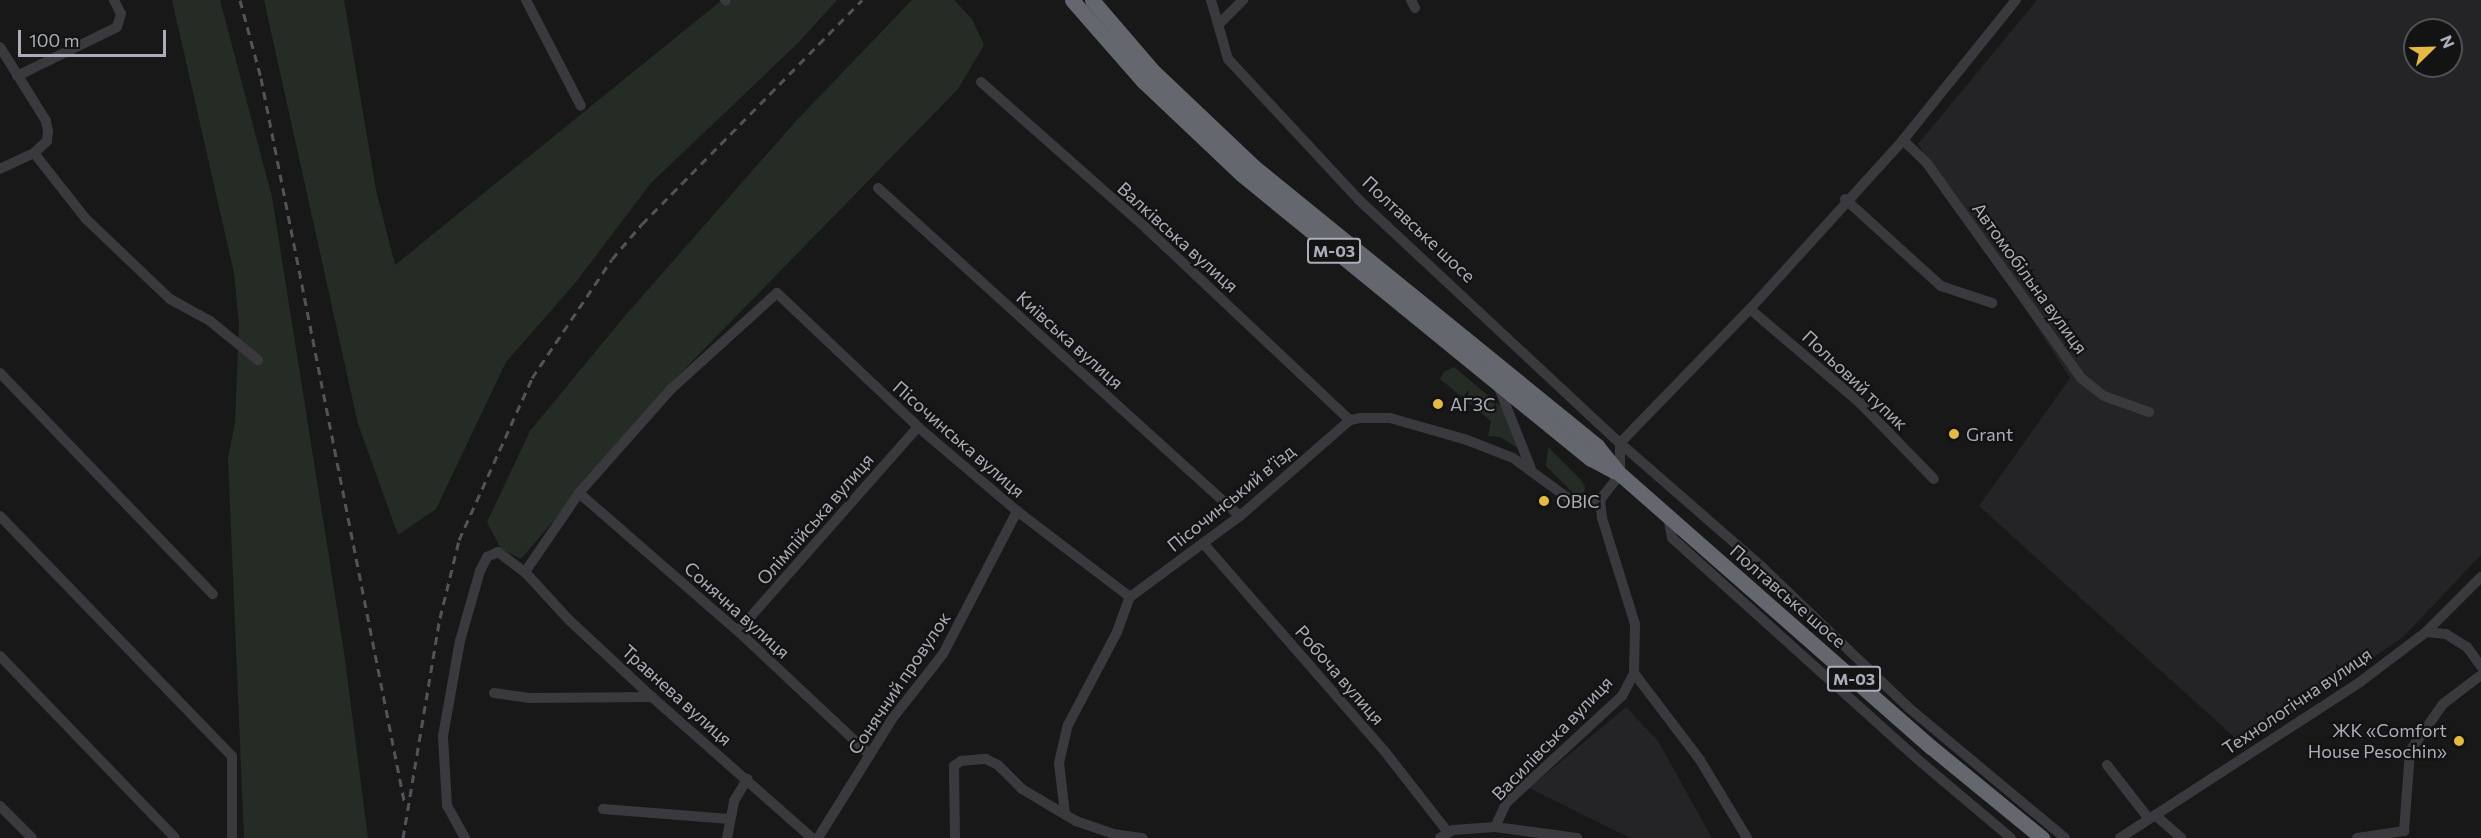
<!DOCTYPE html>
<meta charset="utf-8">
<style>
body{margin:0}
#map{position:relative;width:2481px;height:838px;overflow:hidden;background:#181819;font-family:Commissioner,sans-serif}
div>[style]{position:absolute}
.built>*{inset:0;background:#242426}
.green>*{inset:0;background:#242c25}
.minor>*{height:10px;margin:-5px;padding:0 5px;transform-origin:5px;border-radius:5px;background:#39393e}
.highway>*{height:15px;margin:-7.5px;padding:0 7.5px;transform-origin:7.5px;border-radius:7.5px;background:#65676f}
.rail>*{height:3px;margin-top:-1.5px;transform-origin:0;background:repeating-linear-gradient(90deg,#525359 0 8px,transparent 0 14px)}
.dots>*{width:16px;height:16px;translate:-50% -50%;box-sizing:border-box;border:3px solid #131314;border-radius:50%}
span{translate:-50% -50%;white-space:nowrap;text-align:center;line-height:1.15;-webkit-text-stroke:4.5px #131314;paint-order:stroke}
.shield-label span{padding:2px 4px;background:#131314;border:2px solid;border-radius:4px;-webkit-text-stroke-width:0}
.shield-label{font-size:16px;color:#abaeb8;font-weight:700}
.street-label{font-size:18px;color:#abaeb8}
.poi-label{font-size:18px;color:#abaeb8}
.left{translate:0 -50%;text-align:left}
.right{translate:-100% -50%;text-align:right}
.north{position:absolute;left:2403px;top:18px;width:60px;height:60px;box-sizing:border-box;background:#131314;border:2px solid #505156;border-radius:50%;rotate:67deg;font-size:16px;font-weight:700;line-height:24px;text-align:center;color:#abaeb8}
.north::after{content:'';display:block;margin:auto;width:21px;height:27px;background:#e4b945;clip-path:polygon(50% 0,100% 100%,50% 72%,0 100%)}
.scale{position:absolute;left:18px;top:30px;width:148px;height:27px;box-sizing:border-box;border:3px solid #abaeb8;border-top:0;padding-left:8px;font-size:18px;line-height:21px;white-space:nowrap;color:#abaeb8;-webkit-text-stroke:4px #131314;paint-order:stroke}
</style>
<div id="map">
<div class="built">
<i style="clip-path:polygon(evenodd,2037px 0,2481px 0,2481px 555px,2403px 637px,2244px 746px,1979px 506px,2070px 378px,1918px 144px,2037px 0,2415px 30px,2451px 30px,2451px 66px,2415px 66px,2415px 30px)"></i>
<i style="clip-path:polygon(1626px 707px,1658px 741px,1712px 838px,1630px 838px,1529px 788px)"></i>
</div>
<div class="green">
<i style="clip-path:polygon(172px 0,220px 0,272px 197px,344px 652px,368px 838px,244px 838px,228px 458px,235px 423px,239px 325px,234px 273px)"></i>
<i style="clip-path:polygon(264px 0,344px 0,376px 190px,395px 265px,722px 0,837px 0,798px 43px,651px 183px,576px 282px,506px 362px,436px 509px,398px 535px,358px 424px)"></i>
<i style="clip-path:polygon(912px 0,954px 0,972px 19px,984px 45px,958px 89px,666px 388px,521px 559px,501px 549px,487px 522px,530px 431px,624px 317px,795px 122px)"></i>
<i style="clip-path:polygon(1454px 367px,1503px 408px,1519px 449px,1500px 437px,1488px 436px,1491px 421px,1440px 379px,1444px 372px)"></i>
<i style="clip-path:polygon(1548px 447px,1581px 480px,1585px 487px,1583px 495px,1575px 495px,1546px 466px)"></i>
</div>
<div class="minor">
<i style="left:526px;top:0;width:119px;rotate:62.6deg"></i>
<i style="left:725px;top:0;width:1px;rotate:45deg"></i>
<i style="left:1211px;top:0;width:61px;rotate:73.9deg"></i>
<i style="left:1228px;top:59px;width:192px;rotate:47.1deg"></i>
<i style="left:1359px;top:200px;width:357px;rotate:43deg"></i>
<i style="left:1620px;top:443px;width:189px;rotate:41.1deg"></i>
<i style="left:1762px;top:567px;width:204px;rotate:43.8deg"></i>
<i style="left:1909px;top:708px;width:203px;rotate:39.8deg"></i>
<i style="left:1411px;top:0;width:9px;rotate:63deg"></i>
<i style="left:1220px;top:23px;width:33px;rotate:-45deg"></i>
<i style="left:0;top:47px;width:87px;rotate:58.1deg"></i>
<i style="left:46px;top:121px;width:10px;rotate:79deg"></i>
<i style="left:48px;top:131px;width:10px;rotate:96deg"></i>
<i style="left:47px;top:141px;width:18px;rotate:137deg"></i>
<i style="left:34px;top:153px;width:38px;rotate:155deg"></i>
<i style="left:17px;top:76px;width:111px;rotate:-26.1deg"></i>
<i style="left:117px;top:27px;width:14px;rotate:-73deg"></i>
<i style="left:121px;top:14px;width:16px;rotate:-117deg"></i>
<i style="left:981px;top:82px;width:222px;rotate:41.5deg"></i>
<i style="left:1147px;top:229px;width:279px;rotate:43.3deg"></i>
<i style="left:1903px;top:140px;width:32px;rotate:44deg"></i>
<i style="left:1926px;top:162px;width:266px;rotate:54.3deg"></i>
<i style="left:2081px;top:378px;width:29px;rotate:38deg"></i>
<i style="left:2104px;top:396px;width:48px;rotate:19.6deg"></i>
<i style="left:34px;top:153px;width:84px;rotate:51.8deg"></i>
<i style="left:86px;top:219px;width:116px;rotate:43.6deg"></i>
<i style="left:170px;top:299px;width:46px;rotate:28.8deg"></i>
<i style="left:210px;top:321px;width:62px;rotate:39.1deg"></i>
<i style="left:878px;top:188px;width:488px;rotate:42.2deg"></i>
<i style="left:1845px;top:199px;width:130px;rotate:42.2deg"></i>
<i style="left:1941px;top:286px;width:54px;rotate:18.4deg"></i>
<i style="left:1750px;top:309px;width:145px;rotate:40.5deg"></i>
<i style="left:1860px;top:403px;width:106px;rotate:45.8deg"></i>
<i style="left:0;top:373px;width:307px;rotate:46.1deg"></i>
<i style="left:1499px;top:388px;width:87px;rotate:68.4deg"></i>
<i style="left:1620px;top:443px;width:187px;rotate:-45.9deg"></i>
<i style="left:1750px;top:309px;width:228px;rotate:-47.8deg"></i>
<i style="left:1903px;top:140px;width:180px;rotate:-51.1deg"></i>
<i style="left:579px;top:493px;width:211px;rotate:41deg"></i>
<i style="left:738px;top:631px;width:181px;rotate:43.2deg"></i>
<i style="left:0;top:516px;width:334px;rotate:46deg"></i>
<i style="left:232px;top:756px;width:82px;rotate:90deg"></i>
<i style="left:1668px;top:517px;width:21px;rotate:79deg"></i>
<i style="left:1672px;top:538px;width:336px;rotate:42deg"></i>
<i style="left:1922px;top:763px;width:116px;rotate:40.1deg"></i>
<i style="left:1203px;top:543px;width:279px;rotate:48.9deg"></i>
<i style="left:1386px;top:753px;width:99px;rotate:52deg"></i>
<i style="left:525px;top:572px;width:96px;rotate:-55.6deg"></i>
<i style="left:579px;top:493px;width:139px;rotate:-48.5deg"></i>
<i style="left:671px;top:389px;width:143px;rotate:-42.2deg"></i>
<i style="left:777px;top:293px;width:195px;rotate:43.5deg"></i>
<i style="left:918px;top:427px;width:130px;rotate:40.3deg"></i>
<i style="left:1017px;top:511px;width:142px;rotate:37.3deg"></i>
<i style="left:1130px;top:597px;width:137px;rotate:-36.4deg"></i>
<i style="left:1240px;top:516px;width:146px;rotate:-41.1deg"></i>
<i style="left:1350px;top:420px;width:10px;rotate:-11deg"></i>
<i style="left:1360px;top:418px;width:30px"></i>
<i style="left:1390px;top:418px;width:80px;rotate:15.9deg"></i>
<i style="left:1467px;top:440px;width:49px;rotate:21.4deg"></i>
<i style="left:1513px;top:458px;width:73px;rotate:36.1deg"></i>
<i style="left:1572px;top:501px;width:11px;rotate:22deg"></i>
<i style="left:1582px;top:505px;width:19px;rotate:-16deg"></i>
<i style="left:738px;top:631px;width:272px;rotate:-48.6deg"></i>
<i style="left:2426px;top:632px;width:20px;rotate:6deg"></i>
<i style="left:2446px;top:634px;width:25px;rotate:32deg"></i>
<i style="left:2467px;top:647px;width:24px;rotate:54deg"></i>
<i style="left:0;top:656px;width:252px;rotate:46.1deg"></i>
<i style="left:1634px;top:673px;width:109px;rotate:52.8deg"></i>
<i style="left:1700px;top:760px;width:91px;rotate:58.9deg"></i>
<i style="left:494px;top:693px;width:34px;rotate:8deg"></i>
<i style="left:528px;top:698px;width:124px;rotate:-0.5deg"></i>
<i style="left:2107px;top:765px;width:68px;rotate:52.1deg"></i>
<i style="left:0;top:806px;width:45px;rotate:45deg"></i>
<i style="left:603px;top:809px;width:127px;rotate:4.5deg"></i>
<i style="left:1065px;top:814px;width:51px;rotate:-96.7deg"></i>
<i style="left:1059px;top:763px;width:39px;rotate:-77deg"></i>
<i style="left:1068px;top:725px;width:105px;rotate:-62.2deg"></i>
<i style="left:1117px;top:632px;width:37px;rotate:-70deg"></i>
<i style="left:2155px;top:815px;width:35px;rotate:41deg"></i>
<i style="left:1495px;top:827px;width:83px;rotate:7.6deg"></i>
<i style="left:465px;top:838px;width:37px;rotate:-119deg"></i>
<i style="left:447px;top:806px;width:70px;rotate:-93.3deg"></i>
<i style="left:443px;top:736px;width:97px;rotate:-79.9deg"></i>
<i style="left:460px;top:641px;width:73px;rotate:-74.1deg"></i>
<i style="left:480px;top:571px;width:16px;rotate:-63deg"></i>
<i style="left:487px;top:557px;width:12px;rotate:-24deg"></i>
<i style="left:498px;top:552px;width:34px;rotate:37deg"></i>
<i style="left:525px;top:572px;width:65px;rotate:47.5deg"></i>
<i style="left:569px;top:620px;width:113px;rotate:42.9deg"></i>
<i style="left:652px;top:697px;width:213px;rotate:41.4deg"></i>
<i style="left:727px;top:838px;width:38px;rotate:-79deg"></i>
<i style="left:734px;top:801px;width:26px;rotate:-59deg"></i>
<i style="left:818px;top:838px;width:140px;rotate:-58.1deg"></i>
<i style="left:892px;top:719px;width:83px;rotate:-51.9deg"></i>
<i style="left:943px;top:654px;width:161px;rotate:-62.6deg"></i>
<i style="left:955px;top:838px;width:72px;rotate:-90.8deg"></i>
<i style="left:954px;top:766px;width:9px;rotate:-36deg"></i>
<i style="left:961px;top:761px;width:25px;rotate:-5deg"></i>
<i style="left:986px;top:759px;width:13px;rotate:27deg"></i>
<i style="left:998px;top:765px;width:34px;rotate:45deg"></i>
<i style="left:1022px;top:789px;width:63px;rotate:30.7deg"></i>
<i style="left:1076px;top:821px;width:39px;rotate:19deg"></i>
<i style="left:1113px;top:834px;width:30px;rotate:8deg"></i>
<i style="left:1440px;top:838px;width:15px;rotate:-32deg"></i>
<i style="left:1453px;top:830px;width:42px;rotate:-4.1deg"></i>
<i style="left:1495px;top:827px;width:26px;rotate:-65deg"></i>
<i style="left:1506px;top:803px;width:158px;rotate:-42.7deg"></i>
<i style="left:1622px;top:696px;width:26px;rotate:-62deg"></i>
<i style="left:1634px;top:673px;width:49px;rotate:-88.8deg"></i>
<i style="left:1635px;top:624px;width:111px;rotate:-107.3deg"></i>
<i style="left:1602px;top:518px;width:18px;rotate:-96deg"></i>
<i style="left:1600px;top:500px;width:33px;rotate:-52deg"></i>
<i style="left:1620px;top:474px;width:31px;rotate:-90deg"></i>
<i style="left:2120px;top:838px;width:286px;rotate:-33deg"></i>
<i style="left:2360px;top:682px;width:83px;rotate:-37.1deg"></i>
<i style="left:2426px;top:632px;width:78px;rotate:-45deg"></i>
<i style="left:2357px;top:838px;width:48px;rotate:-8.5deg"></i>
<i style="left:2404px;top:831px;width:80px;rotate:-85.7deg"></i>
<i style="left:2410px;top:751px;width:57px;rotate:-54.9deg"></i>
<i style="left:2443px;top:704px;width:48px;rotate:-37.3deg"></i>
</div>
<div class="highway">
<i style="left:1072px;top:0;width:108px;rotate:48.8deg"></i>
<i style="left:1143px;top:81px;width:135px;rotate:43.5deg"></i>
<i style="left:1241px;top:174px;width:451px;rotate:39.2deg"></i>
<i style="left:1591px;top:459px;width:26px;rotate:28deg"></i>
<i style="left:1092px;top:0;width:95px;rotate:49.3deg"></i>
<i style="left:1154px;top:72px;width:137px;rotate:43.5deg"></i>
<i style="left:1253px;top:166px;width:444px;rotate:39.1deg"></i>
<i style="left:1597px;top:446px;width:36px;rotate:51deg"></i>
<i style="left:1620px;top:474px;width:414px;rotate:41.3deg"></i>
<i style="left:1931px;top:747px;width:144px;rotate:39.3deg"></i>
</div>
<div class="rail">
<i style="left:240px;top:0;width:81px;rotate:74.9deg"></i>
<i style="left:261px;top:78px;width:741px;rotate:78.8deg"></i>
<i style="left:403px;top:838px;width:223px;rotate:-80.5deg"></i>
<i style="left:440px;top:618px;width:80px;rotate:-76.3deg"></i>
<i style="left:459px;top:540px;width:178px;rotate:-65.7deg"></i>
<i style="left:532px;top:378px;width:143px;rotate:-56.1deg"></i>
<i style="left:612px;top:259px;width:46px;rotate:-49.4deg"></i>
<i style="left:642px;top:224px;width:314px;rotate:-45.5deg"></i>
</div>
<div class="dots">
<i style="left:1438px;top:404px;background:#e4b945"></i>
<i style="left:1954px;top:434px;background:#e4b945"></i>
<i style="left:1544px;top:501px;background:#e4b945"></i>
<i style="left:2459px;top:741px;background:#e4b945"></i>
</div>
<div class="shield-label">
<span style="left:1334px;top:251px">М-03</span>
<span style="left:1854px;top:679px">М-03</span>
</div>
<div class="street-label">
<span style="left:1419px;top:229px;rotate:43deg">Полтавське шосе</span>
<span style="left:1178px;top:237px;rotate:42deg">Валківська вулиця</span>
<span style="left:2030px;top:278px;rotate:54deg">Автомобільна вулиця</span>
<span style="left:1070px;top:340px;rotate:42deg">Київська вулиця</span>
<span style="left:1855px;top:380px;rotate:43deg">Польовий тупик</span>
<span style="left:959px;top:439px;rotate:41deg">Пісочинська вулиця</span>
<span style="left:1231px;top:498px;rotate:-39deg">Пісочинський в’їзд</span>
<span style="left:815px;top:519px;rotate:-49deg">Олімпійська вулиця</span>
<span style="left:1788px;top:596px;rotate:41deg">Полтавське шосе</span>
<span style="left:737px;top:610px;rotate:42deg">Сонячна вулиця</span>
<span style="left:1340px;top:675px;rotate:49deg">Робоча вулиця</span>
<span style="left:899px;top:683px;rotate:-56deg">Сонячний провулок</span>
<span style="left:677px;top:695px;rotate:42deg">Травнева вулиця</span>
<span style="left:2297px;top:701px;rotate:-34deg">Технологічна вулиця</span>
<span style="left:1552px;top:738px;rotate:-46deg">Василівська вулиця</span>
</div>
<div class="poi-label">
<span class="left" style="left:1450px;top:404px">АГЗС</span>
<span class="left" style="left:1966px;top:434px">Grant</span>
<span class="left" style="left:1556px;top:501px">ОВІС</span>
<span class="right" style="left:2447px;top:741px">ЖК «Comfort<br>House Pesochin»</span>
</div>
<div class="north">N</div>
<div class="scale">100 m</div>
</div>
